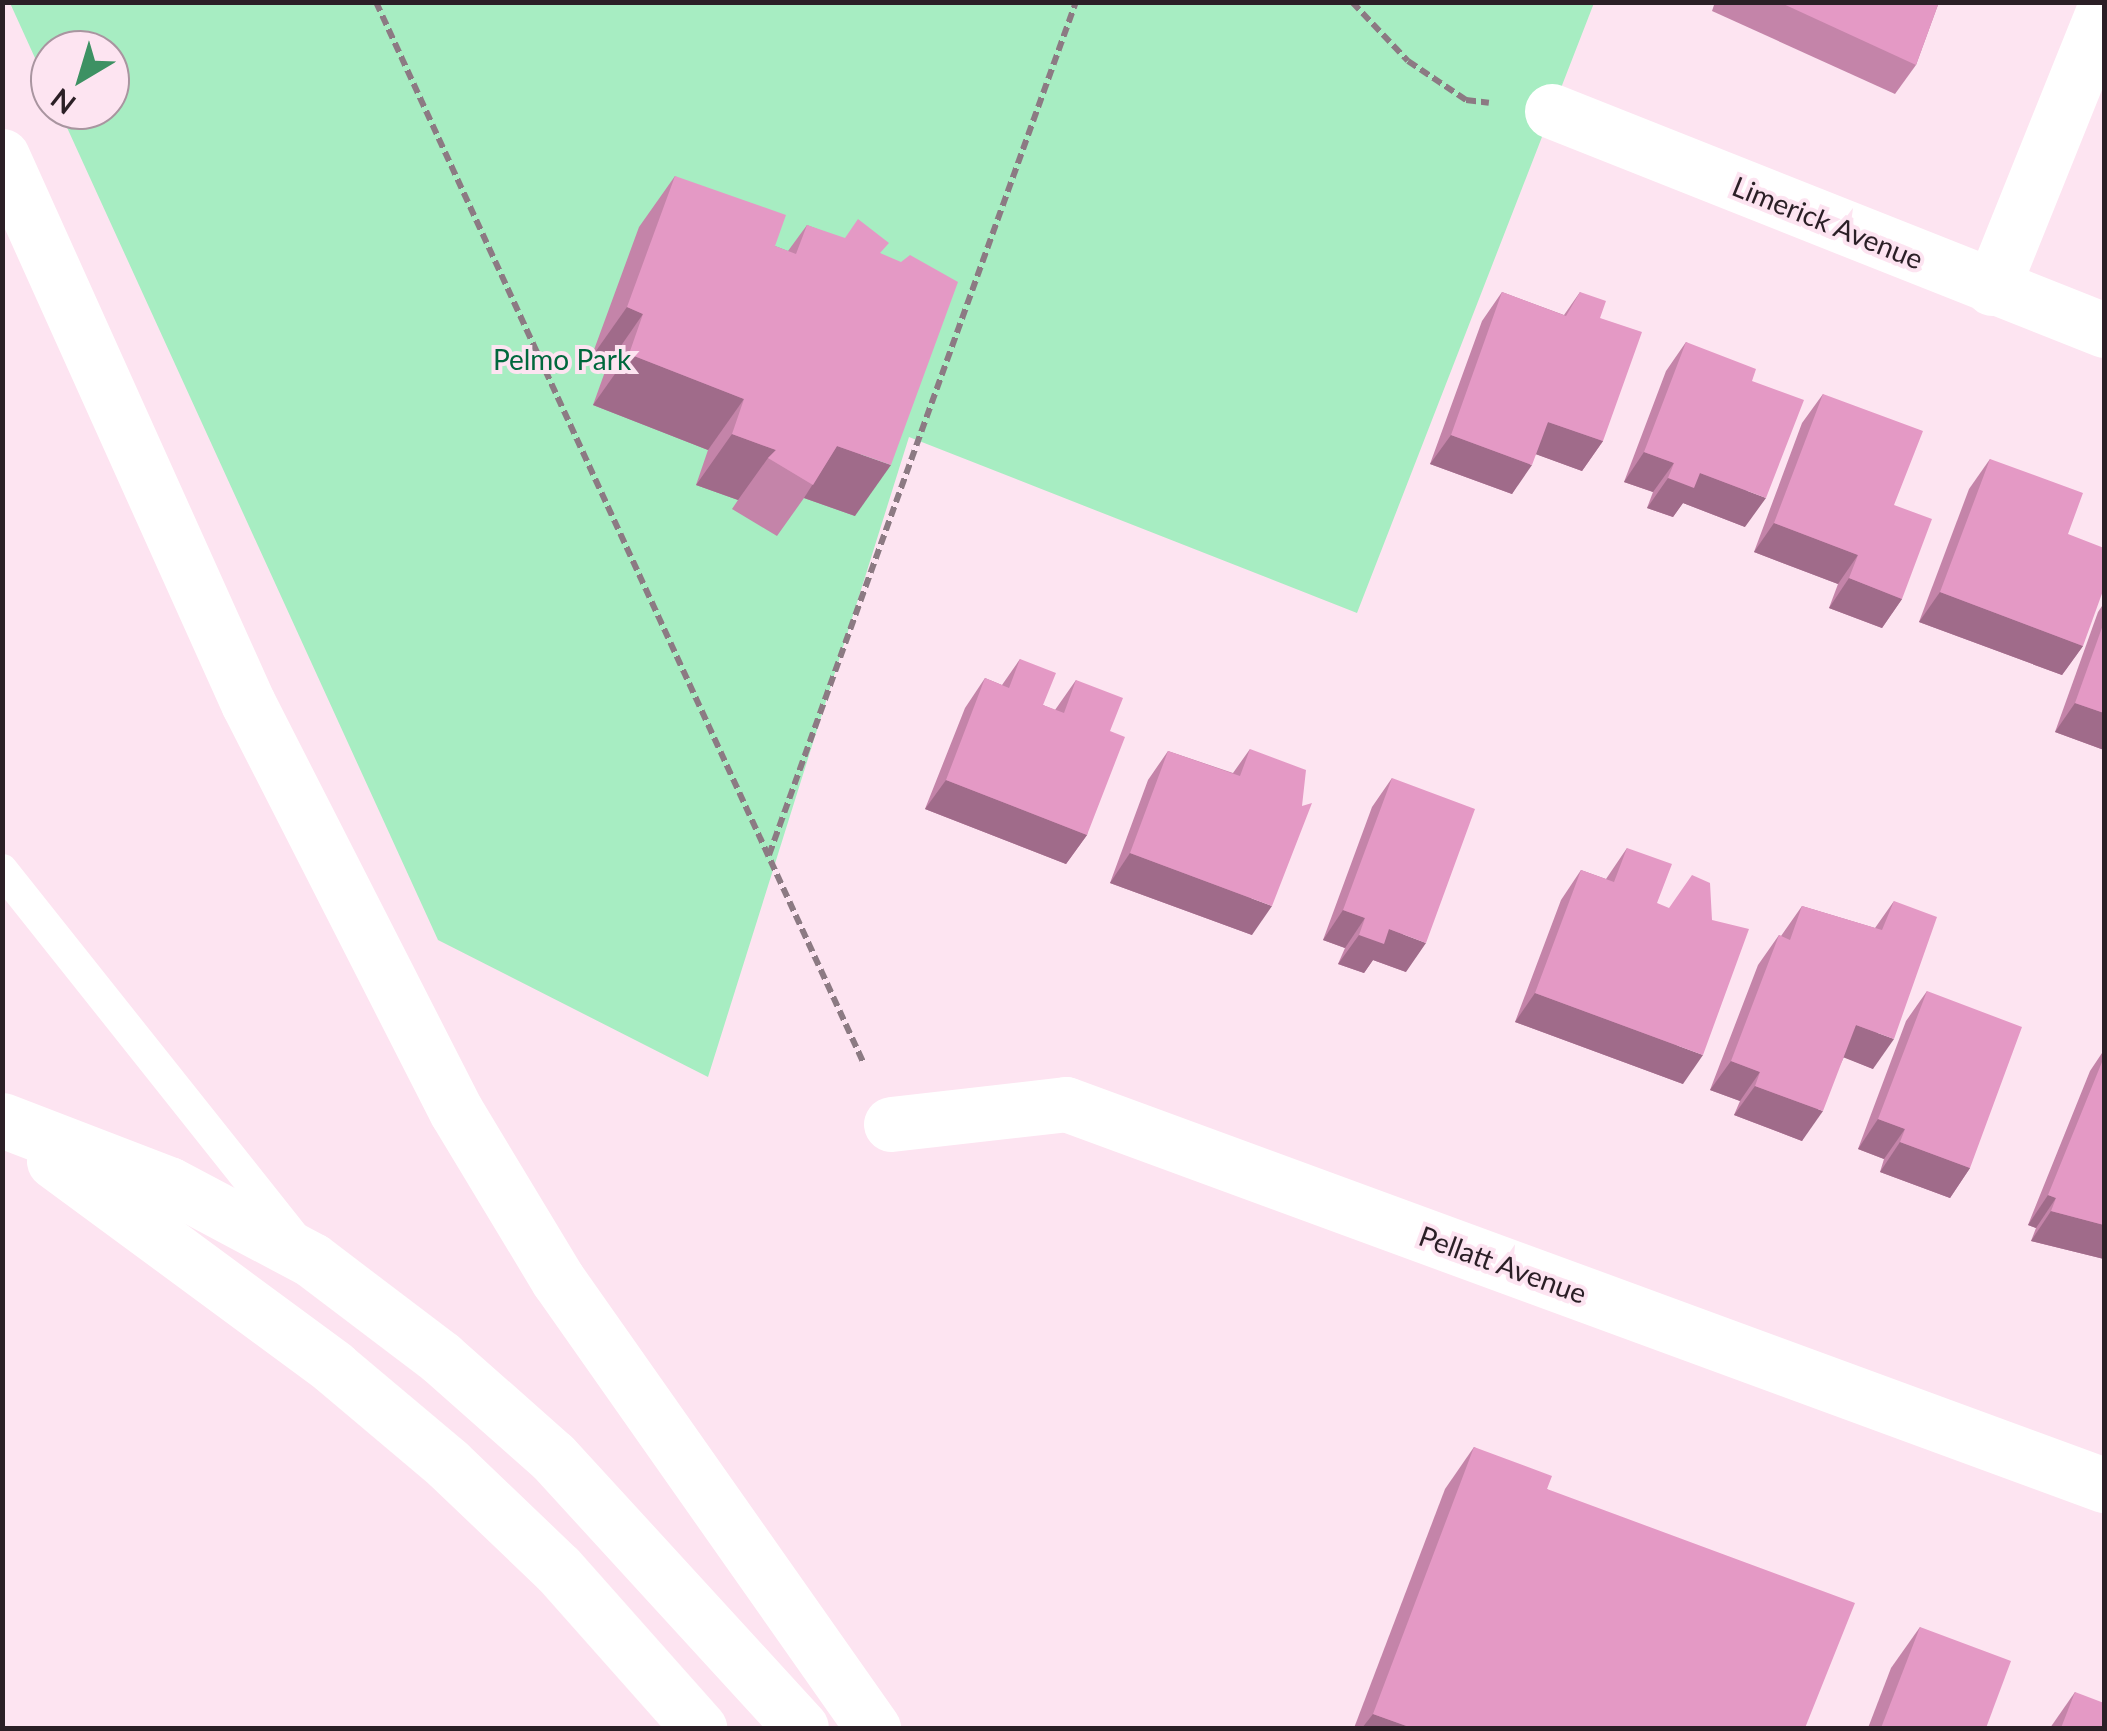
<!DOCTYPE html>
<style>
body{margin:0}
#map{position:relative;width:2107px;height:1731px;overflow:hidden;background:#fde4f1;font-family:Lato,sans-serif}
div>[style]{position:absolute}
.green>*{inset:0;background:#a7edc2}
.path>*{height:6px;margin-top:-3px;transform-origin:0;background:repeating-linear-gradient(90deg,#8c7a83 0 10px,transparent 0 15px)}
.service>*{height:32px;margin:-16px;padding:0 16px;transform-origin:16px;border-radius:16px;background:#fff}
.minor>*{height:55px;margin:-27.5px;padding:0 27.5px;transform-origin:27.5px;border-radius:27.5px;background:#fff}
.motorway>*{height:55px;margin:-27.5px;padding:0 27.5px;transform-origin:27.5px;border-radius:27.5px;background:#fff}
.wall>*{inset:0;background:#c484a9}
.shaded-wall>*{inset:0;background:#a06b8a}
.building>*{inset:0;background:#e499c5}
span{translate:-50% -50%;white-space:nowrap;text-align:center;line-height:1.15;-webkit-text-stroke:8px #fde4f1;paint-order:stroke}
.street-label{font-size:28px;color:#2b1f26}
.park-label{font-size:28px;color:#00683d}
.frame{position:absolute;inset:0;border:5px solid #2b1f26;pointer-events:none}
.north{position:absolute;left:30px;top:30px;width:100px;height:100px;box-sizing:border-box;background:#fde4f1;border:2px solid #a995a0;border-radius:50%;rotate:218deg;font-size:28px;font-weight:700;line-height:40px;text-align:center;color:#2b1f26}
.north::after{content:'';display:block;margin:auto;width:35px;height:45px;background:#3d9163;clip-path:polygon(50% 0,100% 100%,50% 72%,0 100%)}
</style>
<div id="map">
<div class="green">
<i style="clip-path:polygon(10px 3px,1594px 3px,1357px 613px,909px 437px,708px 1077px,438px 940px,59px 110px,110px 110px,110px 50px,50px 50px,50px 91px)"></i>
</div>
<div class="path">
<i style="left:376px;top:2px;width:1169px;rotate:65.32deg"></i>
<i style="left:1352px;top:2px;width:81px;rotate:46.5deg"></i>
<i style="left:1408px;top:61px;width:70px;rotate:33.9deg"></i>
<i style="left:1466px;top:100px;width:23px;rotate:7deg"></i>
<i style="left:769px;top:855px;width:907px;rotate:-70.21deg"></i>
</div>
<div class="service">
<i style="left:2px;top:870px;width:474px;rotate:51.5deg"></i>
</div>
<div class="minor">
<i style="left:1552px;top:111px;width:594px;rotate:21.64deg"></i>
<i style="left:1992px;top:288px;width:301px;rotate:-68.1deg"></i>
<i style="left:891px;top:1124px;width:176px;rotate:-6.5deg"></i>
<i style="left:1066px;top:1104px;width:1106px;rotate:20.16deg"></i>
</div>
<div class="motorway">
<i style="left:2px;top:156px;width:600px;rotate:65.79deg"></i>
<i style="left:248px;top:703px;width:458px;rotate:63deg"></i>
<i style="left:456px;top:1111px;width:197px;rotate:58.9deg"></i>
<i style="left:558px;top:1280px;width:548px;rotate:54.89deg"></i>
<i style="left:2px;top:1120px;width:179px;rotate:21deg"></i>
<i style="left:169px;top:1184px;width:162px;rotate:28deg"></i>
<i style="left:312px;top:1260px;width:162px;rotate:37.2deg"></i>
<i style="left:441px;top:1358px;width:149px;rotate:41.5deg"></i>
<i style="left:553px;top:1457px;width:367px;rotate:47.5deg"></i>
<i style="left:54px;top:1161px;width:347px;rotate:36.4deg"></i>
<i style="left:333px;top:1367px;width:150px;rotate:40.1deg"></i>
<i style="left:448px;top:1464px;width:152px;rotate:43.7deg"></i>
<i style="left:558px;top:1569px;width:213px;rotate:48.4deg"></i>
</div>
<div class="wall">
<i style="clip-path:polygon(1715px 2px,1939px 2px,1916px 65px,1895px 94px,1712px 11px)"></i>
<i style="clip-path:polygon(675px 176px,775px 246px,788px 251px,807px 225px,881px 254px,855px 516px,804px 498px,777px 536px,732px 509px,738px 500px,696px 485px,708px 450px,593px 405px,607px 366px,591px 358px,639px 227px)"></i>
<i style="clip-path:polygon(1502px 292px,1564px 315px,1580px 292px,1600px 318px,1603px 441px,1582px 471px,1536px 454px,1512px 494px,1430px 464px,1482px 321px)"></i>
<i style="clip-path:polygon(1686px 342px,1752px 381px,1745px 527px,1683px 503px,1673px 517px,1647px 508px,1653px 492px,1624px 482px,1666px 371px)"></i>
<i style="clip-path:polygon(1823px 394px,1894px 505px,1902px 599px,1882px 628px,1829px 608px,1838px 584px,1754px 552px,1802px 423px)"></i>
<i style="clip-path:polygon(1990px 459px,2083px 646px,2062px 675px,1919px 622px,1969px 489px)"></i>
<i style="clip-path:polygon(2104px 603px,2104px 750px,2055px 732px,2098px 612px)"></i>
<i style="clip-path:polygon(1020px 659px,1043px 705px,1055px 710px,1076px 680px,1110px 731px,1087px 835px,1066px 864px,925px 809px,965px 708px,985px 678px,1002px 685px)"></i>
<i style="clip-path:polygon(1250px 749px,1252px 935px,1110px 883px,1148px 780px,1168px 751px,1233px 773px)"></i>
<i style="clip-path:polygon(1392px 778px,1406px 972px,1373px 960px,1364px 973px,1338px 964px,1345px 948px,1323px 940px,1372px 807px)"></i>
<i style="clip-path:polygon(1627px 848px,1657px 903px,1683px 1084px,1515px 1022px,1561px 900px,1581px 870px,1606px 879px)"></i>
<i style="clip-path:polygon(1894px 901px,1873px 1069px,1844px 1057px,1802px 1141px,1734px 1115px,1740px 1101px,1710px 1090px,1758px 965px,1779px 935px,1781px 936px,1802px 906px,1875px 928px)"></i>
<i style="clip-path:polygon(1927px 991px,1970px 1168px,1950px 1198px,1880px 1172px,1884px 1159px,1858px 1149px,1906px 1021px)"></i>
<i style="clip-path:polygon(2104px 1050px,2104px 1259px,2031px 1241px,2036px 1228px,2028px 1225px,2090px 1071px)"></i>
<i style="clip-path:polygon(1474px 1447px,1547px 1489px,1805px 1728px,1354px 1728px,1445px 1489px)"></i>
<i style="clip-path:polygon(1920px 1627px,1986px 1728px,1868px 1728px,1891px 1668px)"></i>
<i style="clip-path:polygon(2075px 1692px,2104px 1728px,2050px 1728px)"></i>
</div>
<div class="shaded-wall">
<i style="clip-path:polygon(627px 307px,643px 314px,607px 366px,591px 358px)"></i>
<i style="clip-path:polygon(629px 354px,744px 399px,708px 450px,593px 405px)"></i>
<i style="clip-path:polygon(1548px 422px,1603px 441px,1582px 471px,1527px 451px)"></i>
<i style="clip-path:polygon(732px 434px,776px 450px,768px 458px,738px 500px,696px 485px)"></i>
<i style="clip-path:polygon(1451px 435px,1532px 465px,1512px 494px,1430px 464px)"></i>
<i style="clip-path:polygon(837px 446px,891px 465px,855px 516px,804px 498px)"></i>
<i style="clip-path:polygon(1644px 452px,1674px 463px,1653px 492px,1624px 482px)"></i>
<i style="clip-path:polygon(1700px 473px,1766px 498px,1745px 527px,1683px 503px,1673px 517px,1647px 508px,1668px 478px)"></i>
<i style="clip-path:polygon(1774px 523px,1858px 555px,1838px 584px,1754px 552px)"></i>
<i style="clip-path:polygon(1849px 578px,1902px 599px,1882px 628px,1829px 608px)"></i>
<i style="clip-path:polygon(1940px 592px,2083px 646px,2062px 675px,1919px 622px)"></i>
<i style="clip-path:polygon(2075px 703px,2104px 713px,2104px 750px,2055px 732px)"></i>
<i style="clip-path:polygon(946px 780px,1087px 835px,1066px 864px,925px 809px)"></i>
<i style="clip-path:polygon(1130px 853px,1272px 906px,1252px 935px,1110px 883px)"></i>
<i style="clip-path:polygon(1343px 910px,1365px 918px,1345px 948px,1323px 940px)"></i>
<i style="clip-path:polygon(1389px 929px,1426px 943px,1406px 972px,1373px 960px,1364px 973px,1338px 964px,1359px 935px)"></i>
<i style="clip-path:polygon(1535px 993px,1703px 1055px,1683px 1084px,1515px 1022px)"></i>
<i style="clip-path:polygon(1856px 1025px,1894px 1039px,1873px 1069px,1835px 1054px)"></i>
<i style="clip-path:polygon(1731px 1061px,1760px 1072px,1740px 1101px,1710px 1090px)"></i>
<i style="clip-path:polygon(1755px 1086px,1823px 1111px,1802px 1141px,1734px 1115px)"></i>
<i style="clip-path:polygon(1878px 1119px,1905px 1129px,1884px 1159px,1858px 1149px)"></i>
<i style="clip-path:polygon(1900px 1142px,1970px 1168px,1950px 1198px,1880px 1172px)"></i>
<i style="clip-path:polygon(2048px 1195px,2056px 1198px,2036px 1228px,2028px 1225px)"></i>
<i style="clip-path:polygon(2051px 1211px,2104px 1225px,2104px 1259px,2031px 1241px)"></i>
<i style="clip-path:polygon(1373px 1714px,1412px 1728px,1362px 1728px)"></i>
</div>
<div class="building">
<i style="clip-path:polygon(1779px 2px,1939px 2px,1916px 65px)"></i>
<i style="clip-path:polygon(675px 176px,786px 215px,775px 246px,796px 254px,807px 225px,845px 238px,858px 219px,889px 243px,880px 253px,901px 262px,910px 255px,958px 282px,891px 465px,837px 446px,813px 485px,768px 458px,776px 450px,732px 434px,744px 399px,629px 354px,643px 314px,627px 307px)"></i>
<i style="clip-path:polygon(1502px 292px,1566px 316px,1580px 292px,1606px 301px,1600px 318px,1642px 332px,1603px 441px,1548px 422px,1532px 465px,1451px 435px)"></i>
<i style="clip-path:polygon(1686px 342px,1756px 369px,1752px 381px,1804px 400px,1766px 498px,1700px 473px,1694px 488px,1668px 478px,1674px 463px,1644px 452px)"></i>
<i style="clip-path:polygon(1823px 394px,1923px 431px,1894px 505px,1932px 519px,1902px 599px,1849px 578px,1858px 555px,1774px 523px)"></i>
<i style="clip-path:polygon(1990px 459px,2083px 493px,2068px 534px,2104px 548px,2104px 588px,2083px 646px,1940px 592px)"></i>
<i style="clip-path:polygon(2104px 622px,2104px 713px,2075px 703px)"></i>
<i style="clip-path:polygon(1020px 659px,1056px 673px,1043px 705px,1064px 713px,1076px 680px,1123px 698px,1110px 731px,1125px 737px,1087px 835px,946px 780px,985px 678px,1009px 688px)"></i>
<i style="clip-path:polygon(1250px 749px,1306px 770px,1302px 806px,1312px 803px,1272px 906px,1130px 853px,1168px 751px,1240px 776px)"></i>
<i style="clip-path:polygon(1392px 778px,1475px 809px,1426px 943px,1389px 929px,1384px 944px,1359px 935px,1365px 918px,1343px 910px)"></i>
<i style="clip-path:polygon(1627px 848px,1672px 864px,1657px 903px,1669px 908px,1692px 875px,1710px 883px,1712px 920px,1749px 929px,1703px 1055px,1535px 993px,1581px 870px,1614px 882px)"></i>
<i style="clip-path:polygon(1894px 901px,1937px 917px,1894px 1039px,1856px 1025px,1823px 1111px,1755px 1086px,1760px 1072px,1731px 1061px,1779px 935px,1790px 940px,1802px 906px,1882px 930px)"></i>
<i style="clip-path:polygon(1927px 991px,2022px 1027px,1970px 1168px,1900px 1142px,1905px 1129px,1878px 1119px)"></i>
<i style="clip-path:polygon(2104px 1057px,2104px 1225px,2051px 1211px,2056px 1198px,2048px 1195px)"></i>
<i style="clip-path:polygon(1474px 1447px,1552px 1476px,1547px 1489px,1855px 1603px,1805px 1728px,1412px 1728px,1373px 1714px)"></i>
<i style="clip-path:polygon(1920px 1627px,2011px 1661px,1986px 1728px,1881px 1728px)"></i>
<i style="clip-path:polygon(2075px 1692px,2104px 1703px,2104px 1728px,2061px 1728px)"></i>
</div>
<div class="street-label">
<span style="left:1828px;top:222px;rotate:22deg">Limerick Avenue</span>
<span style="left:1503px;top:1264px;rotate:20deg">Pellatt Avenue</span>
</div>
<div class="park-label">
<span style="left:562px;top:359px">Pelmo Park</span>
</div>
<div class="frame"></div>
<div class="north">N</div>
</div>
